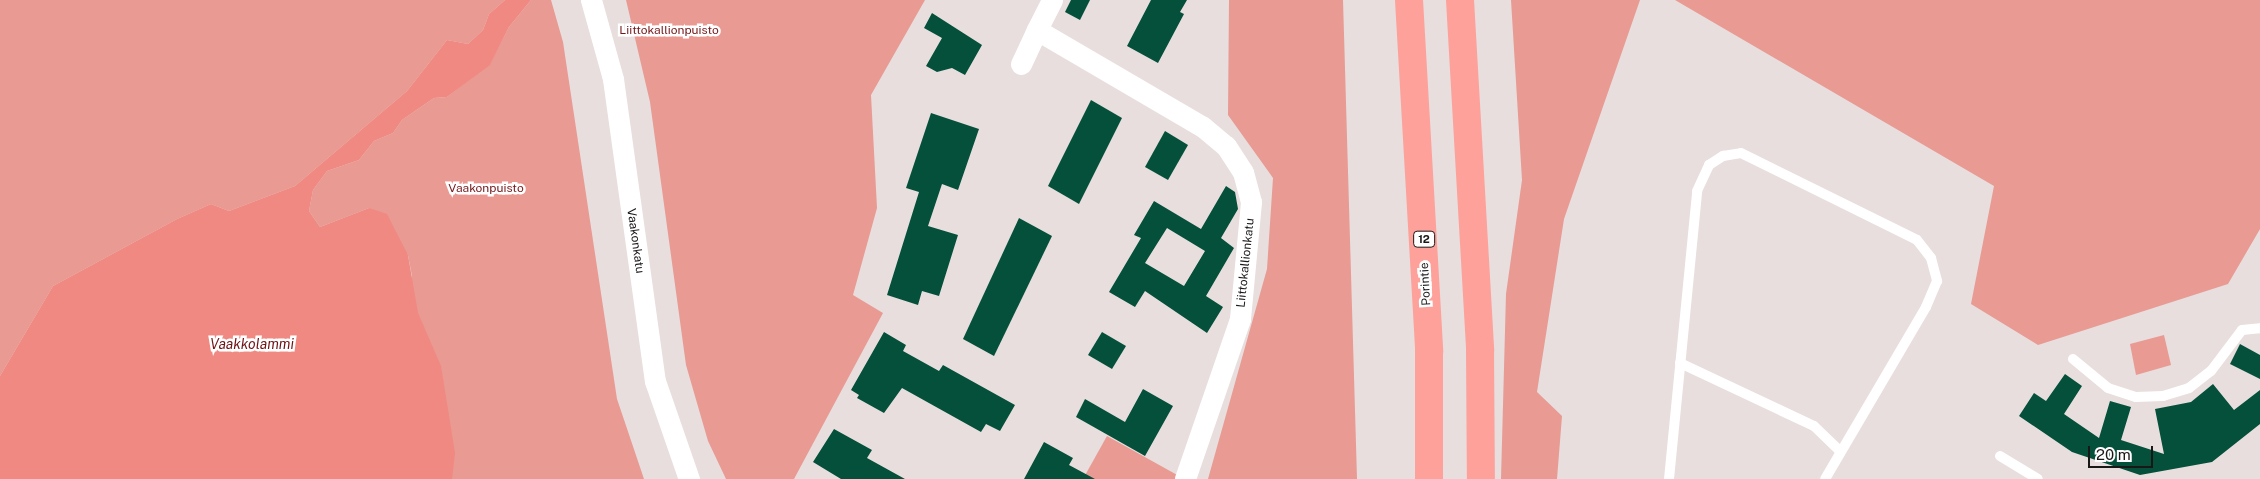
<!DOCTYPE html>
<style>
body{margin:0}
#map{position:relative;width:2260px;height:479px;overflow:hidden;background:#e7dedd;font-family:"Public Sans",sans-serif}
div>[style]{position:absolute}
.green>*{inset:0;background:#e89a93}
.water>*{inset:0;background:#f08981}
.building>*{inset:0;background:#05503b}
.lane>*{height:10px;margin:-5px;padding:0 5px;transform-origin:5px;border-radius:5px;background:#fff}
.street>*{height:21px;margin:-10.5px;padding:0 10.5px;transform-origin:10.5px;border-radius:10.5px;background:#fff}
.highway>*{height:28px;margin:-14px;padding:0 14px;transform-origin:14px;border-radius:14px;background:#fda19a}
span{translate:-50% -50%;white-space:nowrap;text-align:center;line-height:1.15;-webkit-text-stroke:5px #fff;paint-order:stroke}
.shield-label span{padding:1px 4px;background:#fff;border:1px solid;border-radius:4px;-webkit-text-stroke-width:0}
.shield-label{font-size:11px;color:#1a1717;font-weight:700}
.park-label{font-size:12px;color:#75181b}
.street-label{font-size:12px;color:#1a1717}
.water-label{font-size:14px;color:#701317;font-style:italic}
.scale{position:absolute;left:2088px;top:446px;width:65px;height:22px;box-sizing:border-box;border:2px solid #1a1717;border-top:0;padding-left:6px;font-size:15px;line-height:18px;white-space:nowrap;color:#1a1717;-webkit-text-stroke:4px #fff;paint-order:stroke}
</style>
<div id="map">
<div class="green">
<i style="clip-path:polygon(0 0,505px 0,489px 14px,483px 30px,468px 44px,447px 40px,407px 91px,295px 186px,229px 211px,211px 204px,177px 219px,53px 286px,0 376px)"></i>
<i style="clip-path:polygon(531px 0,551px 0,563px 42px,617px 399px,644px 479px,353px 479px,412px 276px,408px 255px,369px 208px,320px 227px,309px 211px,313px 190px,327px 171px,359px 160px,374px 141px,393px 133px,402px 120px,434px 98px,447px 97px,490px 64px,509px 27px)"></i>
<i style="clip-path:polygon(626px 0,925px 0,871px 95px,877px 208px,853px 295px,883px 313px,794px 479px,726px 479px,708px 441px,686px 365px,650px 102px)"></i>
<i style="clip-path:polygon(1229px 0,1343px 0,1357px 479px,1208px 479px,1267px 269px,1273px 178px,1228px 115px)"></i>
<i style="clip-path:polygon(1511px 0,1640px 0,1564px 219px,1537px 392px,1562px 416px,1557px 479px,1501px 479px,1506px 294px,1522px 180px)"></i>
<i style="clip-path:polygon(1675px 0,2260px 0,2260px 229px,2228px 284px,2038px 345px,1971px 304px,1994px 186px)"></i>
<i style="clip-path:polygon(2164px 335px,2171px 365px,2136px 375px,2130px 344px)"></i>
<i style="clip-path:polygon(1107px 436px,1179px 476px,1178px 479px,1083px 479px)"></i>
</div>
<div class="water">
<i style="clip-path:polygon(505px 0,531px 0,509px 27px,490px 65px,447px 97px,434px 98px,402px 120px,393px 133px,374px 141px,359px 160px,327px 171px,313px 190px,309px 211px,320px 227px,369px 208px,387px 214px,408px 255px,418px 313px,441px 366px,455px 453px,452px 479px,0 479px,0 376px,53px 286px,177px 219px,211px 204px,229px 211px,295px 186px,407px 91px,447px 40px,468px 44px,483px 30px,489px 14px)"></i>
</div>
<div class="building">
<i style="clip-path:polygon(1071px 0,1090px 0,1080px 20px,1065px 12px)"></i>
<i style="clip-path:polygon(1151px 0,1187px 0,1180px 12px,1184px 14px,1158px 63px,1127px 46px)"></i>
<i style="clip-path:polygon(932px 13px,982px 45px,965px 75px,952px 68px,937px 72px,926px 66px,942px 38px,924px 28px)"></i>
<i style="clip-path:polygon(1091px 100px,1122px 118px,1079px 204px,1048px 186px)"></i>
<i style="clip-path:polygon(931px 113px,979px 129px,958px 190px,942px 184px,928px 226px,958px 235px,939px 296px,922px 291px,918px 305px,887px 295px,919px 192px,906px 188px)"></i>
<i style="clip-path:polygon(1165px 131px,1188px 145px,1168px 180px,1145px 167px)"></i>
<i style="clip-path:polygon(evenodd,1226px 186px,1235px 192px,1238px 209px,1221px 238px,1234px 248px,1206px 296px,1223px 307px,1207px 333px,1145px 291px,1135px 307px,1109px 292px,1141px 238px,1134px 235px,1154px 201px,1201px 229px,1226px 186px,1167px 228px,1205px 251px,1184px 286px,1145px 263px,1167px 228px)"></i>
<i style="clip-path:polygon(1019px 218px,1052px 236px,994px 356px,963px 339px)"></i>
<i style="clip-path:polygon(884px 332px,906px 345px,903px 351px,939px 371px,943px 365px,1015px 405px,1000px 431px,986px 424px,981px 432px,902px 388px,884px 413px,857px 398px,859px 395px,851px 390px)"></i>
<i style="clip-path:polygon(1102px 332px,1126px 346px,1112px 369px,1088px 355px)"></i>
<i style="clip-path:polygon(2240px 344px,2260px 355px,2260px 379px,2230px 364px)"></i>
<i style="clip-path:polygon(2065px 374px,2082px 386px,2064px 414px,2099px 438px,2110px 401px,2131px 407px,2121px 440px,2164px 454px,2155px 409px,2191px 402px,2213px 384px,2234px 410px,2260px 390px,2260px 424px,2212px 462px,2140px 475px,2072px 452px,2019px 416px,2034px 393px,2046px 401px)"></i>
<i style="clip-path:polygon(1143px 389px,1173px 406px,1145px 456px,1076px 417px,1085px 399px,1125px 422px)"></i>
<i style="clip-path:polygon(834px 429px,872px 450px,867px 458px,905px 479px,841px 479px,813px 462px)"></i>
<i style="clip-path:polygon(1044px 442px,1073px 458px,1069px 465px,1095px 479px,1024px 479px)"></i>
</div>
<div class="lane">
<i style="left:2073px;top:359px;width:45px;rotate:39.6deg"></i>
<i style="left:2108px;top:388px;width:29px;rotate:18deg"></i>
<i style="left:2136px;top:397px;width:27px;rotate:-2deg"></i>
<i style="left:2163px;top:396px;width:27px;rotate:-17deg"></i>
<i style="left:2189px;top:388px;width:28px;rotate:-38deg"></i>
<i style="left:2211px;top:371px;width:51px;rotate:-52.9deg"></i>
<i style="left:2242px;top:330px;width:18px;rotate:-6deg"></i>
<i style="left:1680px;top:363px;width:148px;rotate:25.2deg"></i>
<i style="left:1814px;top:426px;width:37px;rotate:44deg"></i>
<i style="left:2000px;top:456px;width:44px;rotate:31.2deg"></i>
<i style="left:1669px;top:479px;width:289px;rotate:-84.4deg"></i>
<i style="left:1697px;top:191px;width:29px;rotate:-65deg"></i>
<i style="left:1709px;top:165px;width:17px;rotate:-33deg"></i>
<i style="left:1723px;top:156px;width:18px;rotate:-9deg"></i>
<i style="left:1741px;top:153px;width:196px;rotate:26.3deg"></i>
<i style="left:1917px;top:240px;width:23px;rotate:52deg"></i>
<i style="left:1931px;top:258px;width:24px;rotate:75deg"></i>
<i style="left:1937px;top:281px;width:28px;rotate:113deg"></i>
<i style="left:1926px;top:307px;width:199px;rotate:120.4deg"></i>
</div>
<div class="street">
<i style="left:591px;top:0;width:82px;rotate:74.4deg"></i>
<i style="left:613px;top:79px;width:305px;rotate:82.1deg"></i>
<i style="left:655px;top:381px;width:104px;rotate:70.9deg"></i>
<i style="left:1052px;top:0;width:34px;rotate:117deg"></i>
<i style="left:1037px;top:30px;width:192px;rotate:30.3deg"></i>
<i style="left:1203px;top:127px;width:30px;rotate:40deg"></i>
<i style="left:1226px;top:146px;width:31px;rotate:57deg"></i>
<i style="left:1243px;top:172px;width:31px;rotate:75deg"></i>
<i style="left:1251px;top:202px;width:118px;rotate:95.4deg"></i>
<i style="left:1240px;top:319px;width:169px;rotate:109deg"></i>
<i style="left:1021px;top:64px;width:38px;rotate:-65deg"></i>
</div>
<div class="highway">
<i style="left:1409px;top:0;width:352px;rotate:86.7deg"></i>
<i style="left:1429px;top:351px;width:128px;rotate:90deg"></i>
<i style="left:1460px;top:0;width:351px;rotate:86.7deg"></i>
<i style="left:1480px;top:350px;width:129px;rotate:89.6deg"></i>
</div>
<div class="shield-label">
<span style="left:1424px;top:239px">12</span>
</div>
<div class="park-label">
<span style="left:669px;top:31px">Liittokallionpuisto</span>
<span style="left:486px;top:189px">Vaakonpuisto</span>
</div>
<div class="street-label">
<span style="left:635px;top:241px;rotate:82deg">Vaakonkatu</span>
<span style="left:1246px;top:263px;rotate:-84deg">Liittokallionkatu</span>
<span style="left:1426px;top:284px;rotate:-93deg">Porintie</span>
</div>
<div class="water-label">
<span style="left:252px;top:344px">Vaakkolammi</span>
</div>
<div class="scale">20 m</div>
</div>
